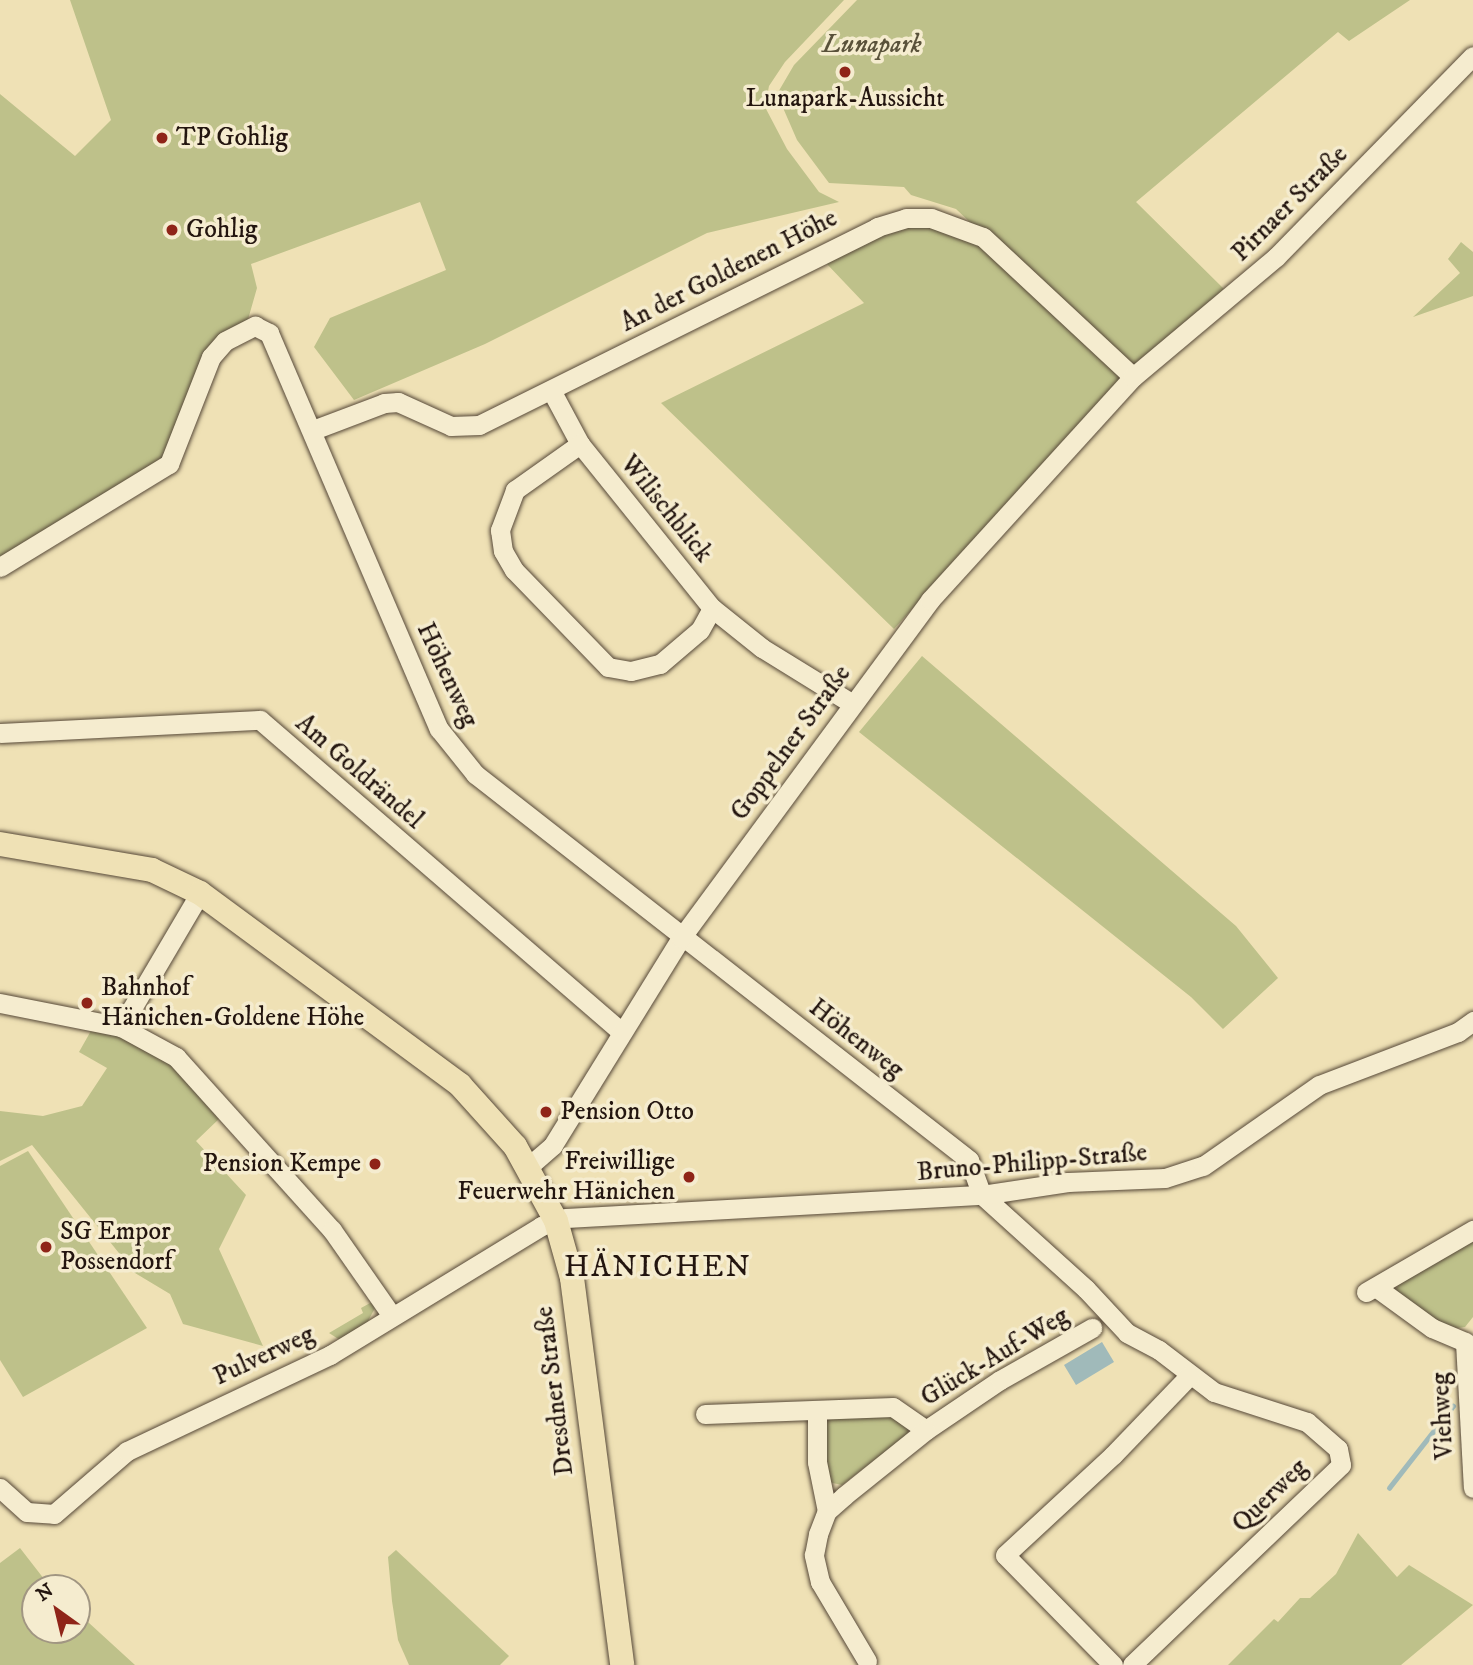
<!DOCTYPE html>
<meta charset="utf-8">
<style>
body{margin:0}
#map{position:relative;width:1473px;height:1665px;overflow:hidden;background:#efe1b5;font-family:"IM FELL DW Pica",serif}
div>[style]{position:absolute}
.green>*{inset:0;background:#bec18a}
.water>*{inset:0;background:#a0baba}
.stream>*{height:4.5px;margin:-2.25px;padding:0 2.25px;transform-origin:2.25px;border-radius:2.25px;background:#a0baba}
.roads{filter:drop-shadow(0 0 2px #564838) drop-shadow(0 0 2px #564838)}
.minor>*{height:19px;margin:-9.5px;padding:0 9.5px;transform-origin:9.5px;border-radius:9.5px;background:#f5eccf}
.major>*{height:24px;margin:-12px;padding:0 12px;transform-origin:12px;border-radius:12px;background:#efe1b5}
.dots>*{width:19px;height:19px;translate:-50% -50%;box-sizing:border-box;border:4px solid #f5eccf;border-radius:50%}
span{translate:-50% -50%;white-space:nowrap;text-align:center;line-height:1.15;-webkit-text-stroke:7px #f5eccf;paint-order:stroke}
.park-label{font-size:26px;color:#59513a;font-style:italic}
.poi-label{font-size:26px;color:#23150f}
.left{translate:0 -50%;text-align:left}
.right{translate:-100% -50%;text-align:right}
.street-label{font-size:26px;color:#23150f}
.quarter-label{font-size:30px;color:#23150f;letter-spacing:2px}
.north{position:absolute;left:21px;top:1574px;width:70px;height:70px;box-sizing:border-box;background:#f5eccf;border:2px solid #a19682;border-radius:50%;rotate:326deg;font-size:19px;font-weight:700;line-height:28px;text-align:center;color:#23150f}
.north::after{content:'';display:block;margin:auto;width:24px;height:32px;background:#8f2418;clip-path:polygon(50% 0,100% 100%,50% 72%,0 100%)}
</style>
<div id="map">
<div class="green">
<i style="clip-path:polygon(70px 0,844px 0,785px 62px,769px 86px,765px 107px,787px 149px,819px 192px,839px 202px,707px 233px,485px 344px,354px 400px,314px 347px,330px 318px,446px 270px,420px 202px,251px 264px,257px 288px,247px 323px,223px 338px,170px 455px,0 563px,0 94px,75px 156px,111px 120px)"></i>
<i style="clip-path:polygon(857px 0,1410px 0,1349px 41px,1338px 32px,1136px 202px,1224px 289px,1127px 371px,956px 209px,911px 195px,904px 187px,829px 183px,797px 140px,777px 94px,794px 65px)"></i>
<i style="clip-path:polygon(908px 224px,933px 225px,981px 242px,1122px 377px,894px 629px,661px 403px,864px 303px,825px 262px,878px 233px)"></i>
<i style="clip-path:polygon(1461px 242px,1473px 252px,1473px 296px,1413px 317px,1460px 273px,1448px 259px)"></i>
<i style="clip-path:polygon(922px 656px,1236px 926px,1278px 978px,1223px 1029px,1191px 997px,859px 732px)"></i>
<i style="clip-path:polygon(92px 1029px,127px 1037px,168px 1060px,221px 1117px,196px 1141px,246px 1195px,219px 1249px,263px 1346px,183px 1324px,170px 1294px,135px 1273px,32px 1145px,0 1161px,0 1111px,43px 1116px,82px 1106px,107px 1068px,79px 1052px)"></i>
<i style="clip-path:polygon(28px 1151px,147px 1328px,23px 1397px,0 1360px,0 1166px)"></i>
<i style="clip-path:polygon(1473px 1237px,1473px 1317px,1465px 1327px,1450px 1329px,1395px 1292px,1398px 1285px)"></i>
<i style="clip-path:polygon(372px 1302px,375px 1308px,367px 1323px,340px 1340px,329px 1333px,363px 1313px,361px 1308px)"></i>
<i style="clip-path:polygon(885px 1411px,908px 1429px,908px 1434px,842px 1485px,828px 1482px,822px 1427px,828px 1417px)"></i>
<i style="clip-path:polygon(1358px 1533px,1397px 1577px,1409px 1565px,1473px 1605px,1401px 1665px,1228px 1665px,1274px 1619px,1278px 1622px,1300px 1598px,1310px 1598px,1336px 1574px)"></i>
<i style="clip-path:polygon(20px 1548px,51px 1588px,35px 1588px,35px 1630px,77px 1630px,77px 1612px,135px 1665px,0 1665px,0 1563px)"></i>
<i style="clip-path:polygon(396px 1550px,509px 1656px,500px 1665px,409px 1665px,398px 1640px,392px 1601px,388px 1557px)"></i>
</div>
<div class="water">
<i style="clip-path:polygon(1102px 1342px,1114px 1362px,1076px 1385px,1064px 1365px)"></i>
</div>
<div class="stream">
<i style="left:1389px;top:1488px;width:104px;rotate:-52deg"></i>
</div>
<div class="roads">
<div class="minor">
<i style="left:551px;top:390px;width:61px;rotate:61.8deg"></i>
<i style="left:580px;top:444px;width:211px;rotate:51.2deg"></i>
<i style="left:712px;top:608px;width:64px;rotate:38.7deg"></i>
<i style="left:762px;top:648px;width:105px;rotate:31.7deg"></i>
<i style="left:313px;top:430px;width:76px;rotate:-20.8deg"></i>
<i style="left:384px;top:403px;width:14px;rotate:-4deg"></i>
<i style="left:398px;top:402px;width:58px;rotate:24.4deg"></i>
<i style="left:451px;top:426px;width:28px;rotate:-2deg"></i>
<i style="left:479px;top:425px;width:445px;rotate:-26.4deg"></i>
<i style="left:877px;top:227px;width:30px;rotate:-17deg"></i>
<i style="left:906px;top:218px;width:25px"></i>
<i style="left:931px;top:218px;width:55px;rotate:20.1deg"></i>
<i style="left:983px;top:237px;width:205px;rotate:43deg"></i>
<i style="left:580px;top:444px;width:80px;rotate:144.7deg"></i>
<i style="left:515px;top:490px;width:43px;rotate:110.6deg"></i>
<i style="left:500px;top:530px;width:21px;rotate:82deg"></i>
<i style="left:503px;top:551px;width:22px;rotate:60deg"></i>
<i style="left:514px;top:570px;width:135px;rotate:45.9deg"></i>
<i style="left:608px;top:667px;width:23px;rotate:10deg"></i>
<i style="left:631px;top:671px;width:30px;rotate:-14deg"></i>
<i style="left:660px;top:664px;width:52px;rotate:-40.4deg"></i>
<i style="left:700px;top:630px;width:25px;rotate:-61deg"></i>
<i style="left:0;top:567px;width:198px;rotate:-31.4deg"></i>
<i style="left:169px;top:464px;width:115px;rotate:-68.6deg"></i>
<i style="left:211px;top:357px;width:21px;rotate:-49deg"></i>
<i style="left:225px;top:341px;width:34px;rotate:-27deg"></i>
<i style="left:255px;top:326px;width:16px;rotate:27deg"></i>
<i style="left:269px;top:333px;width:431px;rotate:66.8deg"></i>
<i style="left:439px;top:729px;width:58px;rotate:51.3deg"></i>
<i style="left:475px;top:774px;width:627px;rotate:38deg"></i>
<i style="left:969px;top:1160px;width:37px;rotate:70deg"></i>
<i style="left:982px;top:1195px;width:140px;rotate:42.1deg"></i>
<i style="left:1086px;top:1289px;width:60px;rotate:47deg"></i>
<i style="left:1127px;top:1333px;width:36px;rotate:28deg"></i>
<i style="left:1159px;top:1350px;width:69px;rotate:37.4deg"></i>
<i style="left:1214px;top:1392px;width:98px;rotate:17.9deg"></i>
<i style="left:1307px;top:1422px;width:41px;rotate:41.1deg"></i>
<i style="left:1338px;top:1449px;width:16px;rotate:79deg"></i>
<i style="left:1341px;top:1465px;width:289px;rotate:136.3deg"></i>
<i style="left:0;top:733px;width:260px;rotate:-2.9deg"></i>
<i style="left:260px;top:720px;width:478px;rotate:40.8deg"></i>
<i style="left:0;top:1003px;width:123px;rotate:11.2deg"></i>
<i style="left:121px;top:1027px;width:63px;rotate:28.6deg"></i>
<i style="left:176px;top:1057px;width:233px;rotate:48deg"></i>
<i style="left:332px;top:1230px;width:105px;rotate:55.1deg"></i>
<i style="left:121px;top:1027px;width:156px;rotate:-59.5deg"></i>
<i style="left:528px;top:1167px;width:33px;rotate:-41deg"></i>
<i style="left:553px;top:1145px;width:243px;rotate:-58.3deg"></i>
<i style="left:681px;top:938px;width:420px;rotate:-53.6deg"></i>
<i style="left:930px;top:600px;width:302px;rotate:-47.7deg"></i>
<i style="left:1133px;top:377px;width:187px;rotate:-40deg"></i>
<i style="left:1276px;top:257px;width:281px;rotate:-45.6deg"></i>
<i style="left:1377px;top:1288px;width:68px;rotate:36deg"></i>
<i style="left:1432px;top:1328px;width:36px;rotate:23deg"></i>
<i style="left:1366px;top:1292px;width:124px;rotate:-30.1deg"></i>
<i style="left:1465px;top:1342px;width:146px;rotate:86.9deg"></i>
<i style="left:817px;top:1411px;width:51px;rotate:90deg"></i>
<i style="left:817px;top:1462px;width:50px;rotate:78.5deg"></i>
<i style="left:705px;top:1414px;width:188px;rotate:-2.1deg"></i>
<i style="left:893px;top:1407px;width:40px;rotate:34.9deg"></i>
<i style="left:926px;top:1430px;width:89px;rotate:-34deg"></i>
<i style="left:1000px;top:1380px;width:106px;rotate:-29.5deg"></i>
<i style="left:0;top:1488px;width:36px;rotate:42deg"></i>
<i style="left:27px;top:1512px;width:27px;rotate:4deg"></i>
<i style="left:54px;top:1514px;width:96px;rotate:-40.8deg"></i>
<i style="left:127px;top:1451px;width:225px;rotate:-25.3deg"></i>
<i style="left:330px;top:1355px;width:247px;rotate:-31.4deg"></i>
<i style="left:541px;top:1226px;width:26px;rotate:-18deg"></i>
<i style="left:566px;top:1218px;width:417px;rotate:-3.2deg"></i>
<i style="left:982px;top:1195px;width:87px;rotate:-8.6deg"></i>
<i style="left:1068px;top:1182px;width:97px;rotate:-2.4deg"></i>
<i style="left:1165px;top:1178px;width:40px;rotate:-18deg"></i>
<i style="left:1203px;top:1166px;width:141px;rotate:-34.9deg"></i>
<i style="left:1319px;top:1085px;width:149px;rotate:-20.9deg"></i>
<i style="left:1458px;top:1032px;width:19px;rotate:-36deg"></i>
<i style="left:867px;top:1661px;width:92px;rotate:-120.7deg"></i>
<i style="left:820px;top:1582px;width:28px;rotate:-103deg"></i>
<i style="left:814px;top:1555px;width:21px;rotate:-79deg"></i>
<i style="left:818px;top:1534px;width:25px;rotate:-69deg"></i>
<i style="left:827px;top:1511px;width:23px;rotate:-41deg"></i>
<i style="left:844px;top:1496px;width:105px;rotate:-38.8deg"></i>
<i style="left:1113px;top:1665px;width:154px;rotate:-134.5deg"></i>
<i style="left:1005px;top:1555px;width:147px;rotate:-42.8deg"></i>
<i style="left:1113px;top:1455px;width:111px;rotate:-46.1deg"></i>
</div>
<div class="major">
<i style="left:0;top:844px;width:154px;rotate:9.7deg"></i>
<i style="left:152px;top:870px;width:53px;rotate:25.6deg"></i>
<i style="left:200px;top:893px;width:323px;rotate:36.4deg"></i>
<i style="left:460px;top:1085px;width:82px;rotate:48deg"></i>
<i style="left:515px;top:1146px;width:85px;rotate:61.3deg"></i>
<i style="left:556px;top:1221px;width:59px;rotate:74.3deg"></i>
<i style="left:572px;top:1278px;width:390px;rotate:82.6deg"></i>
</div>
</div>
<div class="dots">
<i style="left:845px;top:72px;background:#8f2418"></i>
<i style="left:162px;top:138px;background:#8f2418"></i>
<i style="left:172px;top:230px;background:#8f2418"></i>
<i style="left:87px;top:1003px;background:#8f2418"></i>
<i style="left:546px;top:1112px;background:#8f2418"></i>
<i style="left:375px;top:1164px;background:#8f2418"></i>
<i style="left:689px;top:1177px;background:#8f2418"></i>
<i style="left:46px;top:1247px;background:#8f2418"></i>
</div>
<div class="park-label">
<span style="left:872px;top:45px">Lunapark</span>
</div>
<div class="poi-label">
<span style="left:845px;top:99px">Lunapark-Aussicht</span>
<span class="left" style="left:176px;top:138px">TP Gohlig</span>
<span class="left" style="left:186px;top:230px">Gohlig</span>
<span class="left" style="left:101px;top:1003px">Bahnhof<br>Hänichen-Goldene Höhe</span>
<span class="left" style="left:560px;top:1112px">Pension Otto</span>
<span class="right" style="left:675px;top:1177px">Freiwillige<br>Feuerwehr Hänichen</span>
<span class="right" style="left:361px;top:1164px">Pension Kempe</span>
<span class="left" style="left:60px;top:1247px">SG Empor<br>Possendorf</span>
</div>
<div class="street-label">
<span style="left:1290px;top:204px;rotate:-45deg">Pirnaer Straße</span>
<span style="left:729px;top:271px;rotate:-27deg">An der Goldenen Höhe</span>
<span style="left:666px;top:509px;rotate:51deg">Wilischblick</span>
<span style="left:447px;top:675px;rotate:65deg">Höhenweg</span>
<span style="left:791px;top:743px;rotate:-54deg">Goppelner Straße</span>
<span style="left:359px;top:772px;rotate:41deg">Am Goldrändel</span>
<span style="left:856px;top:1039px;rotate:38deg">Höhenweg</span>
<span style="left:1032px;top:1163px;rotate:-5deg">Bruno-Philipp-Straße</span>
<span style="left:264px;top:1356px;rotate:-25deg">Pulverweg</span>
<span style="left:995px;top:1357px;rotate:-31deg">Glück-Auf-Weg</span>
<span style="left:555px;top:1391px;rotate:-97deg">Dresdner Straße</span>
<span style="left:1443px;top:1416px;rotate:-93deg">Viehweg</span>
<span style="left:1270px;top:1496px;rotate:-44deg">Querweg</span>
</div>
<div class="quarter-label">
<span style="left:658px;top:1268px">HÄNICHEN</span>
</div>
<div class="north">N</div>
</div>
